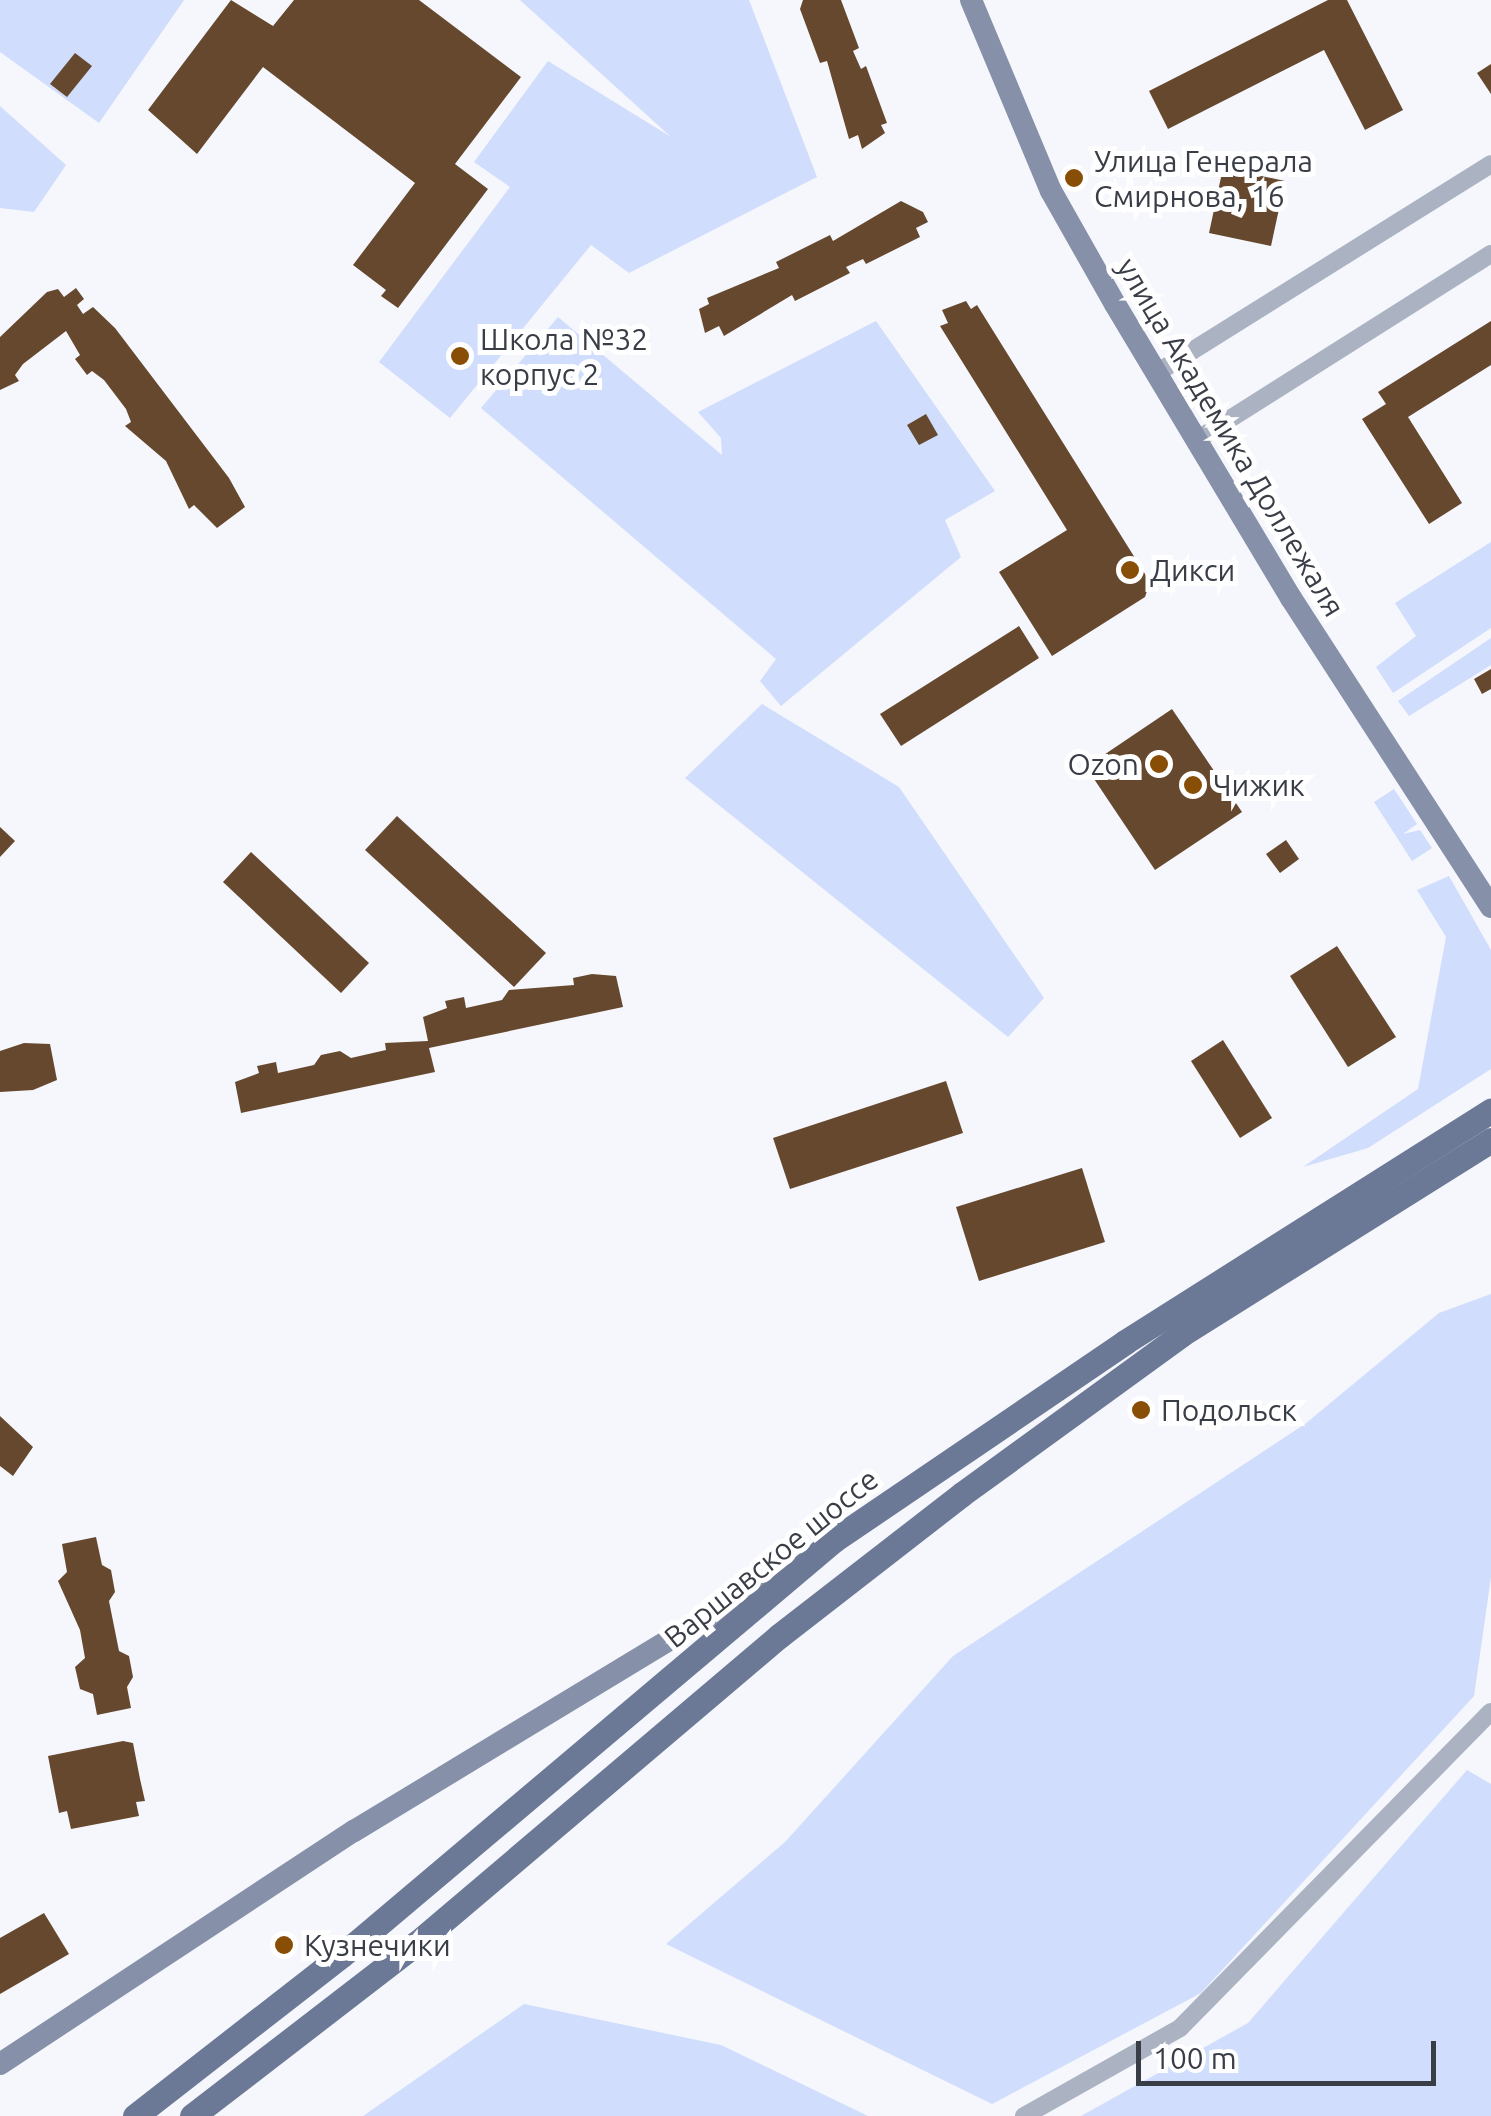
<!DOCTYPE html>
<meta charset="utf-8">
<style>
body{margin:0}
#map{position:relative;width:1491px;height:2116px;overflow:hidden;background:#f5f7fc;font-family:Ubuntu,sans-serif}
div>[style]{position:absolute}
.green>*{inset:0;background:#d0ddfc}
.building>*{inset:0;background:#66482e}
.minor>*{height:18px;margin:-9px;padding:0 9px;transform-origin:9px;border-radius:9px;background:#abb3c3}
.secondary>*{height:22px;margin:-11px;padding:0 11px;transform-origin:11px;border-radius:11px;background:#8691a9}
.primary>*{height:25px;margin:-12.5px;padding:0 12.5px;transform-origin:12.5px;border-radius:12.5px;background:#6c7996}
.dots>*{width:28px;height:28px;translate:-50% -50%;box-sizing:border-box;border:5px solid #fff;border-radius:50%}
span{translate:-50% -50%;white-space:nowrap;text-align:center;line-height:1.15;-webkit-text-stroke:10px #fff;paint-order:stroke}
.poi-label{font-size:30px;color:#393d46}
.left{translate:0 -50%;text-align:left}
.right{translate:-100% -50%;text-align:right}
.street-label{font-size:30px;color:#393d46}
.scale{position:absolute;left:1136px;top:2041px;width:300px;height:45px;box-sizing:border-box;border:5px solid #393d46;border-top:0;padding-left:12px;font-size:30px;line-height:35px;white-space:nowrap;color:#393d46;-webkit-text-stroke:8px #fff;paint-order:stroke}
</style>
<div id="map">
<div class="green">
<i style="clip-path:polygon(0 0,184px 0,99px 123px,0 52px)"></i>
<i style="clip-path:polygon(520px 0,749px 0,817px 177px,629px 273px,591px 245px,450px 418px,379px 362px,510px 187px,474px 162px,548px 61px,671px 137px)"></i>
<i style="clip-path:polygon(0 106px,66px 165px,34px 212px,0 208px)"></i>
<i style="clip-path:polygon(558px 317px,722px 455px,721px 438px,698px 412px,876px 321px,995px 491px,945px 520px,961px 557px,781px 706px,760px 681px,776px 659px,481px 408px)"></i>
<i style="clip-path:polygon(1491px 542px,1491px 628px,1393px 693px,1376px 667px,1416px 636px,1395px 603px)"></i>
<i style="clip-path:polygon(1491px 638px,1491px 665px,1409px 716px,1398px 701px)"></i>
<i style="clip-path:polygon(762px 704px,899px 787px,1044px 998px,1008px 1037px,685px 778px)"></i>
<i style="clip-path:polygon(1394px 789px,1417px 824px,1403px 834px,1420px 830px,1432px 848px,1412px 861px,1374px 802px)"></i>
<i style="clip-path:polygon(1449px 876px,1491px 950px,1491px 1069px,1368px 1148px,1303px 1167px,1418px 1089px,1446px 937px,1417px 890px)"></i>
<i style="clip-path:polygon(1491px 1294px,1491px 1577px,1474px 1696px,1201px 1993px,992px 2104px,666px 1944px,785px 1842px,953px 1656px,1305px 1424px,1439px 1313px)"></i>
<i style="clip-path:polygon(1467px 1770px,1491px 1784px,1491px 2116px,1081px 2116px,1248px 2023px)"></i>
<i style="clip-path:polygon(524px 2004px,721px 2045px,868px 2116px,363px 2116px)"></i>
</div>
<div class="building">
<i style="clip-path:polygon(231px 0,273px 26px,294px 0,419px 0,521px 77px,455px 164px,488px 189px,398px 308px,381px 296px,386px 290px,353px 265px,415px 183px,263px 67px,197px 154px,148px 110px)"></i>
<i style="clip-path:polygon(803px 0,841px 0,859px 48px,853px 51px,861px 69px,866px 66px,887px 123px,881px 125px,885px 133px,862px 149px,858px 135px,849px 139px,827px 61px,820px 63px,800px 9px)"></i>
<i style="clip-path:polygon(1328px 0,1347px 0,1403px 110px,1365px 130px,1324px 50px,1168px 129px,1149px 91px)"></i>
<i style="clip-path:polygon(75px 53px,92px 66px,67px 97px,50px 84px)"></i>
<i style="clip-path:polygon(1491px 64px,1491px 94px,1477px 73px)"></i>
<i style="clip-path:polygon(1223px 168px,1285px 181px,1271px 246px,1209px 233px)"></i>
<i style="clip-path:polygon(901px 201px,923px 212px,928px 222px,916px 228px,920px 237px,866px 264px,863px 259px,846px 267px,850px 273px,795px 301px,792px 295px,724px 336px,719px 326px,705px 333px,699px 309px,709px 304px,707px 298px,779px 268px,776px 262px,830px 235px,833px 241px)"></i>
<i style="clip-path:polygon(76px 288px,84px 299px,77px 305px,83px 314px,93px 307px,115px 328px,229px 478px,245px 507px,217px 528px,194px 505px,189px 509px,166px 461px,125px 426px,131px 422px,126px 409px,104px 380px,92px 371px,87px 375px,75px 359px,80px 355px,66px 331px,23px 364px,15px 375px,19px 381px,0 390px,0 337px,47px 292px,58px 289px,64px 297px)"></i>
<i style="clip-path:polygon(966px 301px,971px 309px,977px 305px,1150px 582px,1145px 597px,1052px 656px,999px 572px,1067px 530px,940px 326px,948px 323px,942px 310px)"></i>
<i style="clip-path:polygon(1491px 321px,1491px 365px,1408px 417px,1462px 503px,1429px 524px,1362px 419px,1386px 404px,1378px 392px)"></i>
<i style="clip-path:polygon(926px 414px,938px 435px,919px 445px,907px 425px)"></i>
<i style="clip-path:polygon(1019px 626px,1039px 658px,901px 746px,880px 714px)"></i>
<i style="clip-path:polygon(1491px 669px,1491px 689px,1482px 694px,1474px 679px)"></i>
<i style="clip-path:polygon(1172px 709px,1242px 812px,1155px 870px,1086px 767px)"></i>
<i style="clip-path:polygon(397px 816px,546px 953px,514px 987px,365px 850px)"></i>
<i style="clip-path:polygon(0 827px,15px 841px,0 857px)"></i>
<i style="clip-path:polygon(1286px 840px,1299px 859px,1280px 873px,1266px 854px)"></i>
<i style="clip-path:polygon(251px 852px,369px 963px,341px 993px,223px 882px)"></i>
<i style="clip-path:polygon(1337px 946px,1396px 1037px,1348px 1067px,1290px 976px)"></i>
<i style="clip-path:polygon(592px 974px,616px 976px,623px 1007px,429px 1048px,435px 1072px,241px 1113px,235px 1082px,259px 1073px,257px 1066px,276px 1062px,278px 1073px,314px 1065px,321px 1055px,340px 1051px,351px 1058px,386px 1050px,385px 1043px,428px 1041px,423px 1017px,447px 1008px,445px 1001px,464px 997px,466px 1008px,502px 1000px,509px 990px,574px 985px,573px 978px)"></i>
<i style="clip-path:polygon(1223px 1040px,1272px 1118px,1240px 1138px,1191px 1061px)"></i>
<i style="clip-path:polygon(24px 1043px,50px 1044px,57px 1080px,33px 1090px,0 1092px,0 1051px)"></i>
<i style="clip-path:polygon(946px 1081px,963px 1133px,790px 1189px,773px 1138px)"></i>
<i style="clip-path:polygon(1082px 1168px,1105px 1242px,979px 1281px,956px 1207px)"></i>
<i style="clip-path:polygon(0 1416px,33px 1447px,13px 1476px,0 1466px)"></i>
<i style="clip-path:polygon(96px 1537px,102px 1565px,111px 1570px,115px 1592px,109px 1601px,119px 1651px,129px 1656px,133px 1677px,127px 1687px,131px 1708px,97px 1715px,93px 1694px,80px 1689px,75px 1667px,85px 1658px,80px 1630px,58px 1581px,67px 1572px,62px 1544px)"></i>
<i style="clip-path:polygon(123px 1741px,133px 1743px,140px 1779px,145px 1801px,136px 1802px,139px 1816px,71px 1829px,67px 1811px,59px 1813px,48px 1756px)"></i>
<i style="clip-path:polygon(44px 1913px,69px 1954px,0 1994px,0 1938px)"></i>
</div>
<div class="minor">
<i style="left:1155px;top:374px;width:396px;rotate:-32deg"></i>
<i style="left:1195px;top:441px;width:350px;rotate:-32.3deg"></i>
<i style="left:1024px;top:2116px;width:179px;rotate:-29.4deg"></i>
<i style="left:1180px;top:2028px;width:443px;rotate:-45.5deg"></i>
</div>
<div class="secondary">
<i style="left:971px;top:0;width:207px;rotate:67.3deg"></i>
<i style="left:1051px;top:191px;width:130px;rotate:60.5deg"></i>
<i style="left:1115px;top:304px;width:343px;rotate:59.1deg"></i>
<i style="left:1291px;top:598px;width:368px;rotate:57.1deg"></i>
<i style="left:0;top:2064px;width:424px;rotate:-33.4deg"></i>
<i style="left:354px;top:1831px;width:507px;rotate:-31.22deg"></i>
</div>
<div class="primary">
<i style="left:135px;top:2116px;width:262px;rotate:-37.9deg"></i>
<i style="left:342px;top:1955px;width:644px;rotate:-40.15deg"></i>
<i style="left:834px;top:1540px;width:352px;rotate:-34.2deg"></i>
<i style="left:1125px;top:1342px;width:433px;rotate:-32.3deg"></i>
<i style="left:192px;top:2116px;width:284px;rotate:-37.6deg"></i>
<i style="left:417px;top:1943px;width:475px;rotate:-40.3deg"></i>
<i style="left:779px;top:1636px;width:232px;rotate:-37.8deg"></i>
<i style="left:962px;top:1494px;width:272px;rotate:-36deg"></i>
<i style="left:1182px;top:1334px;width:365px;rotate:-32.1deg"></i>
</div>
<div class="dots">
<i style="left:1074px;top:178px;background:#884e06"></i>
<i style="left:460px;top:356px;background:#884e06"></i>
<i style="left:1130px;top:570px;background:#884e06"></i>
<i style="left:1159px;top:764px;background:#884e06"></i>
<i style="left:1193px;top:785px;background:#884e06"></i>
<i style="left:1141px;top:1410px;background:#884e06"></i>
<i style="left:284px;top:1945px;background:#884e06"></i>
</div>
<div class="poi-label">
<span class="left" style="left:1094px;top:178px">Улица Генерала<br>Смирнова, 16</span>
<span class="left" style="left:480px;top:356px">Школа №32<br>корпус 2</span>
<span class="left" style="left:1150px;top:570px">Дикси</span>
<span class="right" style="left:1139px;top:764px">Ozon</span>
<span class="left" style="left:1213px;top:785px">Чижик</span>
<span class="left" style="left:1161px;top:1410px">Подольск</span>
<span class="left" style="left:304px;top:1945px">Кузнечики</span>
</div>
<div class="street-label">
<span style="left:1231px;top:437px;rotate:59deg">улица Академика Доллежаля</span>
<span style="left:771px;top:1558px;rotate:-39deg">Варшавское шоссе</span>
</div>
<div class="scale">100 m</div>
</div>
